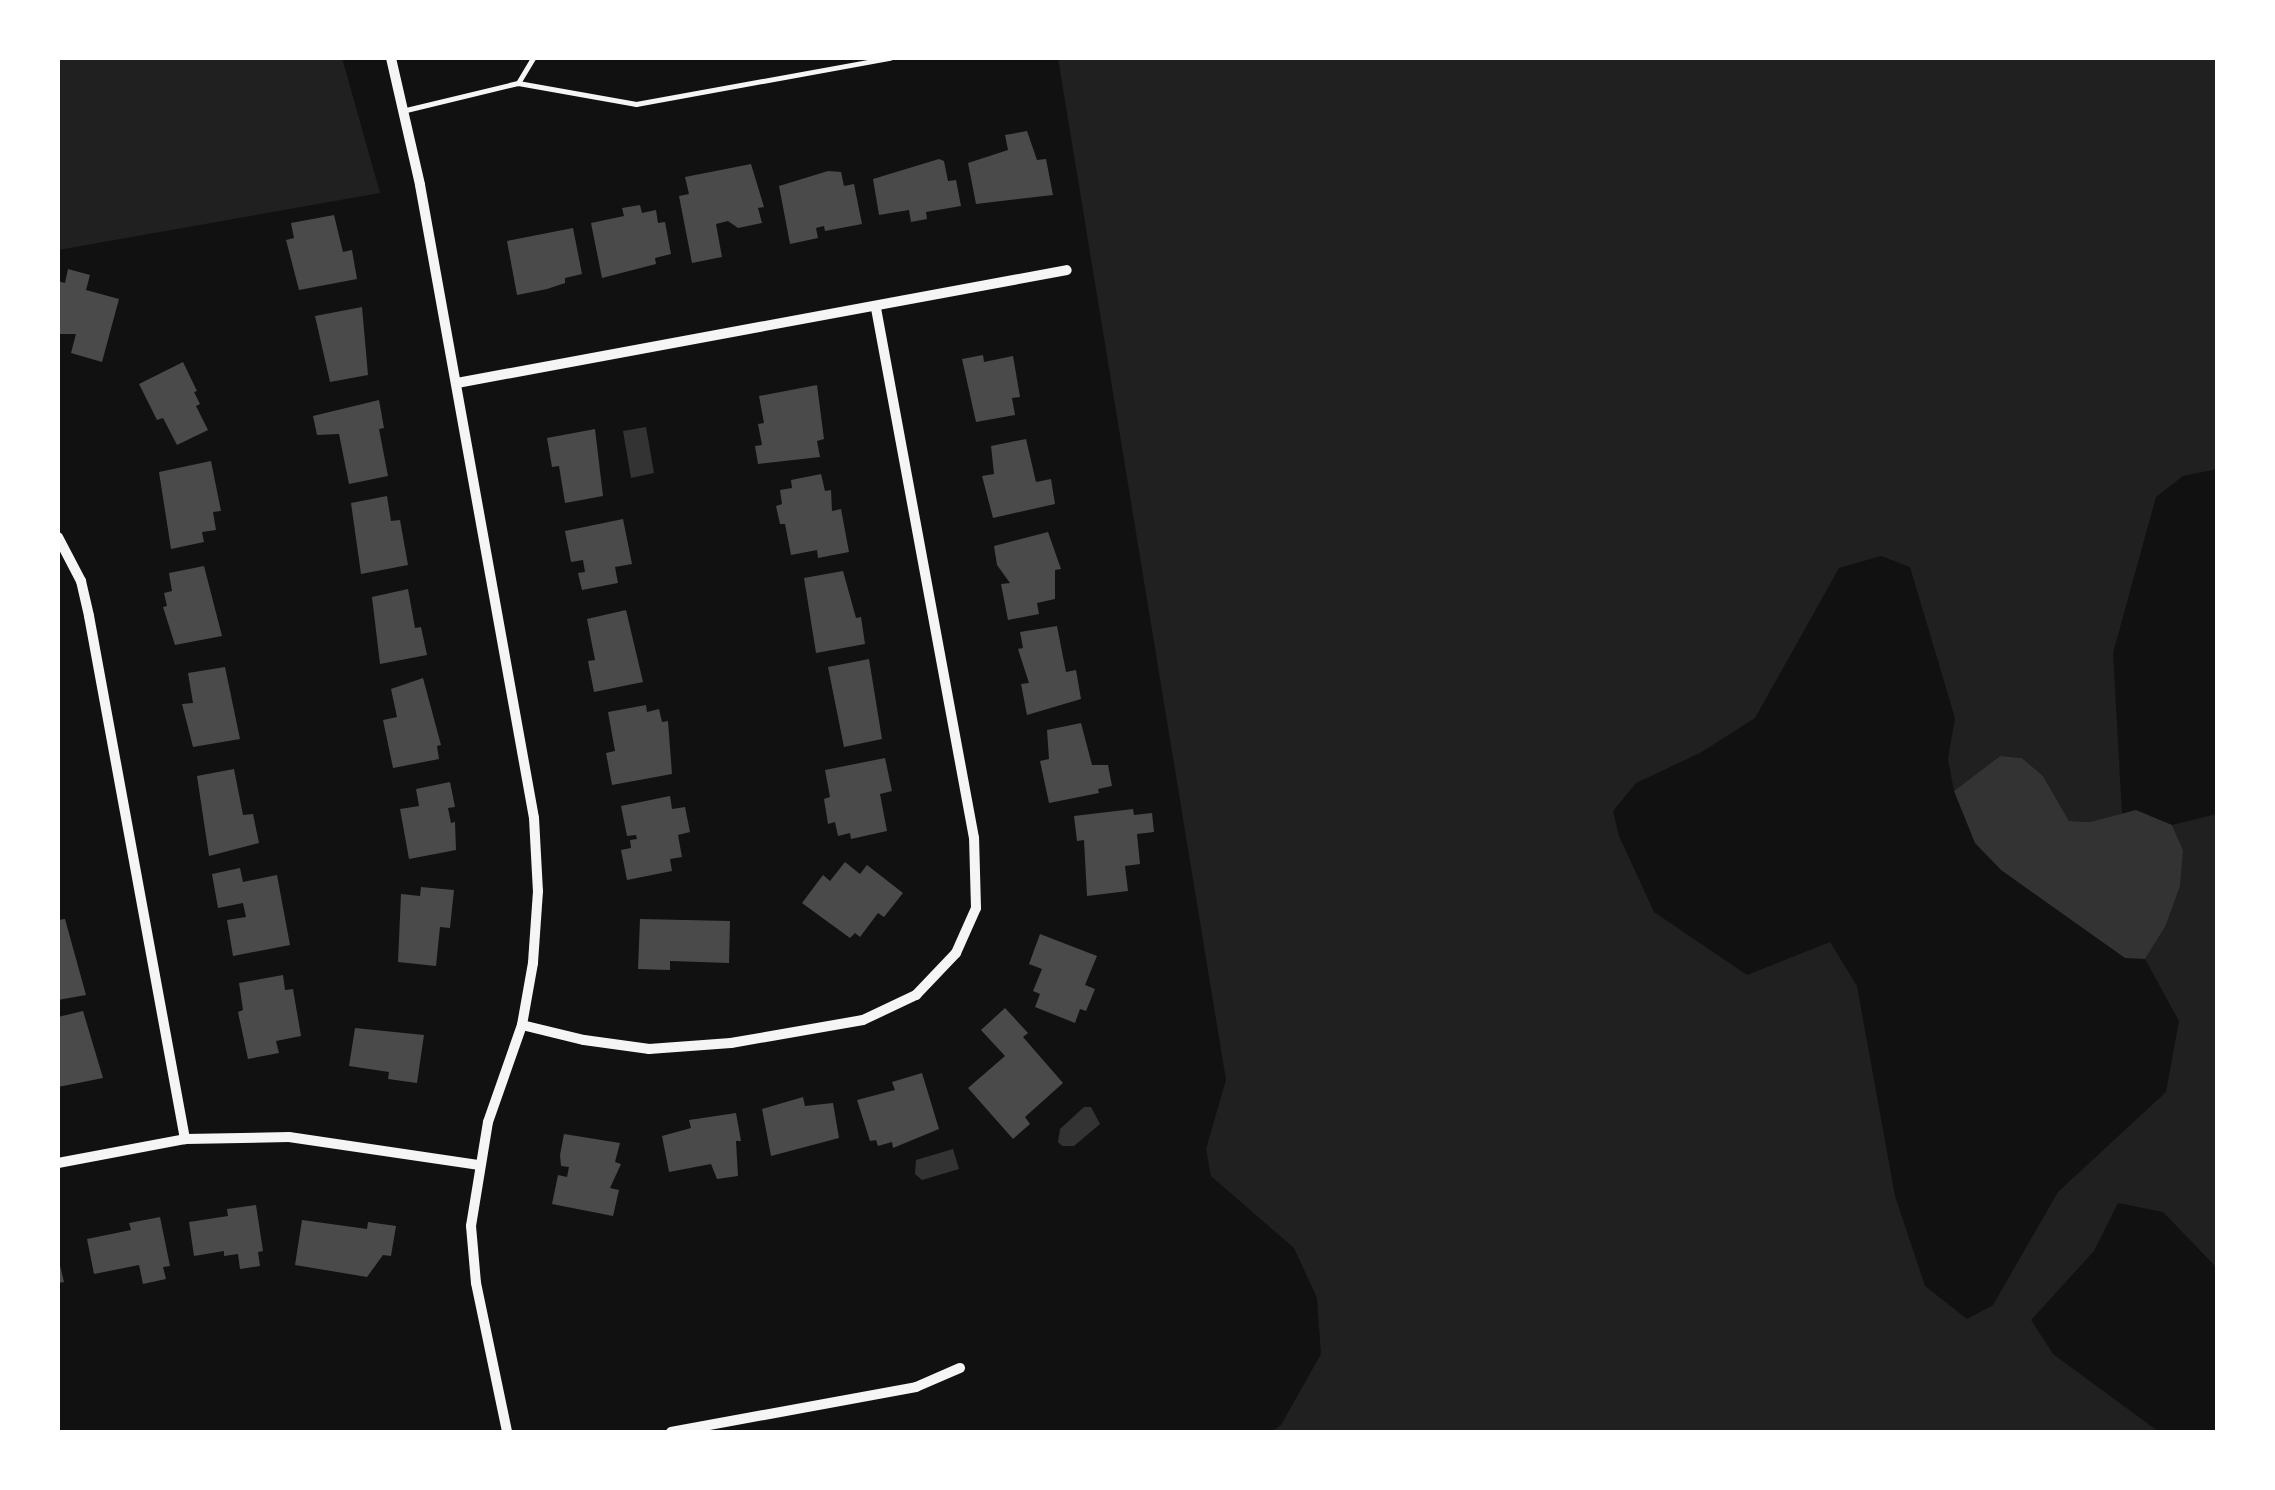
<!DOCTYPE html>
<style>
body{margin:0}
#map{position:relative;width:2275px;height:1490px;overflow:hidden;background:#111;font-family:Arial,sans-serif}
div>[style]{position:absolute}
.green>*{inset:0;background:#202020}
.water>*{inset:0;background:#333}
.building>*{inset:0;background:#4a4a4a}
.service>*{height:5px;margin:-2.5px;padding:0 2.5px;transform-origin:2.5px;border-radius:2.5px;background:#f5f5f5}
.minor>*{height:10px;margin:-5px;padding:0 5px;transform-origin:5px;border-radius:5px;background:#f5f5f5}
span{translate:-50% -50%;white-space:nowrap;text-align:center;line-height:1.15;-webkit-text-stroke:10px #fff;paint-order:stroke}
.frame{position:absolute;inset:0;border:60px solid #fff;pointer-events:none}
</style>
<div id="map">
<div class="green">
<i style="clip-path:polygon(58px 58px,342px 58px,380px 193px,58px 250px)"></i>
<i style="clip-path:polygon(1058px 58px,2217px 58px,2217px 469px,2183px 476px,2156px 497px,2113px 653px,2122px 814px,2090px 822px,2069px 821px,2043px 776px,2022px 758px,2000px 756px,1954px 791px,1948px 759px,1955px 718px,1910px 567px,1881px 556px,1839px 568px,1755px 718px,1700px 753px,1636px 783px,1613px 811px,1619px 836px,1654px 912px,1747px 975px,1830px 942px,1857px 986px,1895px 1196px,1925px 1286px,1967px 1319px,1993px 1305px,2058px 1192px,2166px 1092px,2179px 1021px,2145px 959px,2165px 927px,2183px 850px,2172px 825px,2217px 814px,2217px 1268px,2163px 1212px,2118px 1203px,2094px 1251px,2031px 1320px,2053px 1354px,2159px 1432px,1271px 1432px,1281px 1425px,1321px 1354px,1317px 1298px,1294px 1248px,1211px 1176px,1206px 1149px,1226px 1080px)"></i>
</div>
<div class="water">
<i style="clip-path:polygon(646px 427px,654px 473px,631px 478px,623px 431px)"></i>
<i style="clip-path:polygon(2000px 756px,2022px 758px,2043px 776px,2069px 821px,2090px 822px,2136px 810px,2172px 825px,2183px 850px,2180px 886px,2165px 927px,2145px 959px,2125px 958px,2001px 870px,1975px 843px,1954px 791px)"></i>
<i style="clip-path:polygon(1084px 1107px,1091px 1107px,1100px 1124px,1074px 1146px,1062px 1146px,1058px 1142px,1060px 1129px)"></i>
<i style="clip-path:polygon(953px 1149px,959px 1169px,922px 1180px,915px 1174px,916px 1160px)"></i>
</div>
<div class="building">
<i style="clip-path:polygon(1027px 131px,1037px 160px,1046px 159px,1053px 195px,976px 204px,968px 163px,1008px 150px,1005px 135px)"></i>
<i style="clip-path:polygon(939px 159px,944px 161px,948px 181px,956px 180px,961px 206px,926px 212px,927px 219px,911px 222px,909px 210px,879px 215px,873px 179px)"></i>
<i style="clip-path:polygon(751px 164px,764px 207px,758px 208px,762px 223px,738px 228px,728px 221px,716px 224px,722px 257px,692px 263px,679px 196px,689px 194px,685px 177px)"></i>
<i style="clip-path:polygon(828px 171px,841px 172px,844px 186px,854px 184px,862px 224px,825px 231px,824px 226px,816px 228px,818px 238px,790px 244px,779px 186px)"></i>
<i style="clip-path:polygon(640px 205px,642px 213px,656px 210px,658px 223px,665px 222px,671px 254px,655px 258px,656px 264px,602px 278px,591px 223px,624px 216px,622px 208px)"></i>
<i style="clip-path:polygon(334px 215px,343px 252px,352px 250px,357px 279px,299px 290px,286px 240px,294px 238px,291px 223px)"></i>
<i style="clip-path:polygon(573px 228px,582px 274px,565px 278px,565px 283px,547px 289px,517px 295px,507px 241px)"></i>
<i style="clip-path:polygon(68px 269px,90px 275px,86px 290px,119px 299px,102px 362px,71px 353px,76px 334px,58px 334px,58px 281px,65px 283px)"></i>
<i style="clip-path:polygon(362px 307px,368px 375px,330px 382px,315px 316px)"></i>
<i style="clip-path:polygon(983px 355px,984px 362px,1013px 356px,1020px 397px,1012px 398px,1015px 415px,976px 422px,962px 359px)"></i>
<i style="clip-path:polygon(183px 362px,197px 391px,194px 392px,200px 404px,196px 406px,208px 430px,177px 445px,163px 418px,157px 420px,139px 384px)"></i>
<i style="clip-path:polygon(817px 385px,824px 439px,817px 441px,820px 457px,758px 464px,755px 446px,762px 445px,758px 424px,764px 423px,759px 396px)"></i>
<i style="clip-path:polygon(379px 400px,384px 428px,379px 429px,388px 476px,349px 484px,339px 434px,317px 435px,313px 416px)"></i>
<i style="clip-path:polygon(595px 429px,603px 496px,565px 503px,559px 466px,552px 467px,547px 438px)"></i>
<i style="clip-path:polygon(1026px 439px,1036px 482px,1051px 479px,1055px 504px,993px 518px,982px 476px,994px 474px,991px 446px)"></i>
<i style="clip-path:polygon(211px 461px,221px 511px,213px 512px,216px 530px,202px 532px,204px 542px,171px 549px,159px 472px)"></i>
<i style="clip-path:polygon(821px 474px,825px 491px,831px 490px,832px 511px,841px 509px,849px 552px,818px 558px,817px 550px,791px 555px,785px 524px,780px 524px,776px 506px,782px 504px,780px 490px,792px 488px,791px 480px)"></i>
<i style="clip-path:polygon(387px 496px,391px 521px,400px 520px,408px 565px,361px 574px,351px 503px)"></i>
<i style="clip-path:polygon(623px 519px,632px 564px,615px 567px,618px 583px,582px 590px,578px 573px,585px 572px,583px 560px,571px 562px,565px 531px)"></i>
<i style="clip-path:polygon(1048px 532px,1061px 569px,1055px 570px,1055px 599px,1037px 603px,1039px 614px,1008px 620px,1001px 584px,1010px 583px,997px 565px,994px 546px)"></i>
<i style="clip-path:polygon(204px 566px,222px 636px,175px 645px,163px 607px,167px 606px,164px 593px,172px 591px,169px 573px)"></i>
<i style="clip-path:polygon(843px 571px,856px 618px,861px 617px,865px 644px,816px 653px,804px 578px)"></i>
<i style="clip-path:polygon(408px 589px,415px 628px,421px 627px,427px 655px,380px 664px,372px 597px)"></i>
<i style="clip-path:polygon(626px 610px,643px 682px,594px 692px,588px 661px,595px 660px,587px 619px)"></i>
<i style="clip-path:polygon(1057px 626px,1066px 672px,1076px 670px,1081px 699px,1027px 715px,1021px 684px,1029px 683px,1018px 649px,1023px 648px,1020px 632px)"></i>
<i style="clip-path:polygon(869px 659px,882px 739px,844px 747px,828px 667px)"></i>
<i style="clip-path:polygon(225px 667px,240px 739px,193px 747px,182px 704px,193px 703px,188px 673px)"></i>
<i style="clip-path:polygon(423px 678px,441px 745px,437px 746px,439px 759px,393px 768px,383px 720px,397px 717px,391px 689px)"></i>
<i style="clip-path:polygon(646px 705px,647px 712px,659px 709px,662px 722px,668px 721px,672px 774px,612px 785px,606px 753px,615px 751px,608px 712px)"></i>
<i style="clip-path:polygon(1081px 723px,1092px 765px,1108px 765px,1112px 786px,1098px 789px,1099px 793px,1049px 803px,1040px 761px,1049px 759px,1047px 730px)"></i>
<i style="clip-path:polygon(885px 758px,892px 791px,880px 794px,887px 831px,851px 839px,850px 833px,838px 836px,835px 822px,828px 824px,824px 799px,830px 797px,825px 770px)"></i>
<i style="clip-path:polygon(234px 769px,243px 815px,253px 814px,259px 843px,209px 856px,197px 776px)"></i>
<i style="clip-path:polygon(450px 782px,455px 807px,448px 808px,451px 823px,455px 822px,456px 850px,409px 859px,400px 809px,419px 806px,416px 789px)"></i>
<i style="clip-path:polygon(670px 796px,672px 809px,685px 807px,690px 832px,678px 835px,682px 857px,670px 859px,672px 871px,627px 880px,621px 850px,631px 848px,630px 840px,637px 839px,636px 835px,627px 836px,621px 806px)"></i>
<i style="clip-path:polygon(1133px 809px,1134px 815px,1152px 813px,1154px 832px,1137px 834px,1140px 864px,1125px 866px,1128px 891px,1087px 896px,1084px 840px,1077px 841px,1074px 816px)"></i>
<i style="clip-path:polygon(845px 862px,860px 874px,867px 865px,903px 893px,884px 917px,878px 913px,860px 937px,855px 933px,850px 938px,802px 903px,823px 875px,830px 881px)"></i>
<i style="clip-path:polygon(240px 868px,243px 882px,277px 875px,290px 945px,233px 956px,227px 920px,246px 917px,243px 903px,218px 908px,212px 874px)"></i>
<i style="clip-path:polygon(421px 887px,454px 890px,450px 928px,440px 927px,436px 966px,398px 962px,401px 894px,420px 896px)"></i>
<i style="clip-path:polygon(65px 919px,86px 995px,58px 1000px,58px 920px)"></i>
<i style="clip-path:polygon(640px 919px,730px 921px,729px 963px,670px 961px,670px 970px,638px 969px)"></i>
<i style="clip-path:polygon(1040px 934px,1097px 956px,1085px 985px,1095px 989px,1086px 1011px,1080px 1009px,1075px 1023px,1035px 1007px,1040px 994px,1033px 991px,1042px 969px,1029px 964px)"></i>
<i style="clip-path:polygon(283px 975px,285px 990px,293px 989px,301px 1036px,276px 1041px,279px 1053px,248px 1059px,238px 1012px,243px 1010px,239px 983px)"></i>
<i style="clip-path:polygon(1005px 1008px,1028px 1033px,1023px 1037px,1063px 1083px,1025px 1117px,1030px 1124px,1013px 1139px,968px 1088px,1005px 1056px,981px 1030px)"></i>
<i style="clip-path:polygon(83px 1011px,103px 1078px,58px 1087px,58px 1017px)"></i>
<i style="clip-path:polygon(355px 1028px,424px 1035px,417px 1083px,388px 1079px,389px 1072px,349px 1066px)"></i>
<i style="clip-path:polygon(922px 1073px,939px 1129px,893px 1148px,892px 1142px,878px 1146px,876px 1140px,870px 1141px,857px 1100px,895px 1090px,892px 1082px)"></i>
<i style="clip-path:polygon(803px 1097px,805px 1106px,833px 1103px,839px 1138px,771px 1156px,762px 1109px)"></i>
<i style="clip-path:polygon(736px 1113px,741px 1141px,736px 1141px,738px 1176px,717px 1179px,711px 1164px,669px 1172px,662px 1136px,691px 1128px,689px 1120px)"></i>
<i style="clip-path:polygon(564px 1134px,620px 1143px,615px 1162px,621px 1164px,610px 1188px,619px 1190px,613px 1216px,552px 1204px,558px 1175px,567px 1177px,569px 1167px,561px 1166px,560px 1155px)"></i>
<i style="clip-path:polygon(256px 1205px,263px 1251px,258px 1252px,260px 1266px,240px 1269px,238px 1254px,224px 1256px,224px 1251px,194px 1256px,189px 1222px,228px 1216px,227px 1209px)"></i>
<i style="clip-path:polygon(160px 1217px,170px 1266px,163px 1267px,166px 1279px,143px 1284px,139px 1265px,94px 1274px,87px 1239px,131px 1230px,129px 1223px)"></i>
<i style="clip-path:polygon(302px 1220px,367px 1229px,368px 1222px,396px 1226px,391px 1256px,383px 1255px,367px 1277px,295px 1265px)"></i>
<i style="clip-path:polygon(58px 1257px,64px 1282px,58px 1283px)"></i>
</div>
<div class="service">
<i style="left:518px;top:83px;width:29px;rotate:-59deg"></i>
<i style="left:406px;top:110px;width:115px;rotate:-13.6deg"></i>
<i style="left:518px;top:83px;width:120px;rotate:10.1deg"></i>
<i style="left:636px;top:104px;width:258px;rotate:-10.3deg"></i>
</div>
<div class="minor">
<i style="left:391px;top:58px;width:130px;rotate:77.1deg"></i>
<i style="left:420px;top:185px;width:643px;rotate:79.79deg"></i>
<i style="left:534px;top:818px;width:73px;rotate:86.9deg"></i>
<i style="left:538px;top:891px;width:72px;rotate:94deg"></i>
<i style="left:533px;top:963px;width:63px;rotate:100.1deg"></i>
<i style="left:522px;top:1025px;width:103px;rotate:109.3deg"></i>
<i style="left:488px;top:1122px;width:105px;rotate:99.3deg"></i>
<i style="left:471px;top:1226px;width:57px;rotate:85deg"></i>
<i style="left:476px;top:1283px;width:152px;rotate:78.2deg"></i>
<i style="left:457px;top:383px;width:620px;rotate:-10.49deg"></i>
<i style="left:58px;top:537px;width:50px;rotate:62.4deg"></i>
<i style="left:81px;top:581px;width:36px;rotate:77deg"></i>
<i style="left:89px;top:616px;width:532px;rotate:79.6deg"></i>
<i style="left:522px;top:1025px;width:64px;rotate:13.6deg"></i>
<i style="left:584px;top:1040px;width:66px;rotate:7.9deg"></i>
<i style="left:649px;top:1049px;width:82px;rotate:-4.2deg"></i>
<i style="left:731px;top:1043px;width:134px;rotate:-9.9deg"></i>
<i style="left:863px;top:1020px;width:59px;rotate:-25.3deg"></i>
<i style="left:916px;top:995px;width:58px;rotate:-46.4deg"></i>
<i style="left:956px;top:953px;width:49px;rotate:-66deg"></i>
<i style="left:976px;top:908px;width:70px;rotate:-91.6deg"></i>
<i style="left:974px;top:838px;width:539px;rotate:-100.48deg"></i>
<i style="left:58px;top:1163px;width:129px;rotate:-10.7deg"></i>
<i style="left:185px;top:1139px;width:104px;rotate:-1.1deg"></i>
<i style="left:289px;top:1137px;width:191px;rotate:8.4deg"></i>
<i style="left:671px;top:1432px;width:249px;rotate:-10.4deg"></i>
<i style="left:916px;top:1387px;width:48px;rotate:-23.4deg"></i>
</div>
<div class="frame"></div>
</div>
